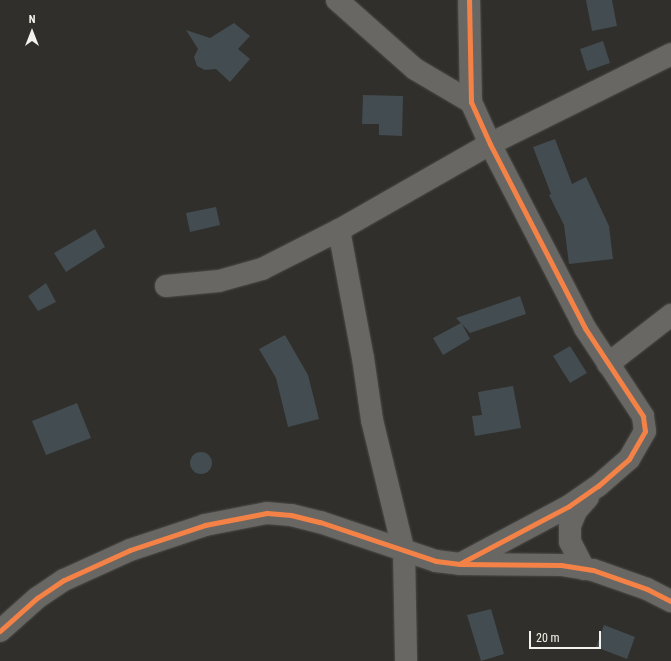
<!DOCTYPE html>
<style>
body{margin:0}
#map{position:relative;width:671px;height:661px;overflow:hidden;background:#302f2b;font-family:"Roboto Condensed",sans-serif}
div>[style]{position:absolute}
.building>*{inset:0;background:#434c50}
.round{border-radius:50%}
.roads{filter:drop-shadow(0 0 1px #4c4b47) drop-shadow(0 0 1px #4c4b47)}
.minor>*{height:22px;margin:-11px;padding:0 11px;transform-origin:11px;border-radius:11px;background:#686764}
.cycleway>*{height:5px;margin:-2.5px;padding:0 2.5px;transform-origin:2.5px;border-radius:2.5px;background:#f48246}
span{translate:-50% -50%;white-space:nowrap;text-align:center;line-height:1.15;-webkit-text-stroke:3px #323029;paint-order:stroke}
.north{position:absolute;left:12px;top:12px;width:40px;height:40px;-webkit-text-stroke:3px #323029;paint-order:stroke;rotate:0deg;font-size:11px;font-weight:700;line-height:16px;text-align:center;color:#f3f2ed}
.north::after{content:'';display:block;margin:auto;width:14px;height:18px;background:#f3f2ed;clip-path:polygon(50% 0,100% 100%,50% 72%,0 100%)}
.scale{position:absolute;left:529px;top:631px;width:72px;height:18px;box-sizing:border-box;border:2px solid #f3f2ed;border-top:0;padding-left:5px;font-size:12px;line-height:14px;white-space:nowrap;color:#f3f2ed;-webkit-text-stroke:3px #323029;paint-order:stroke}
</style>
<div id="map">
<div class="building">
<i style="clip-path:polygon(586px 0,612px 0,617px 26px,592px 31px)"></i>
<i style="clip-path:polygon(234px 23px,250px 36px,238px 49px,250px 59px,230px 82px,216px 69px,205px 70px,197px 66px,194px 57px,198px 49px,186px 30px,210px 38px)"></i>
<i style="clip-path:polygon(603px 41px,610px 63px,587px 71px,580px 49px)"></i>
<i style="clip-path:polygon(363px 95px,403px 96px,402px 136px,379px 135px,379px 124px,362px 124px)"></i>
<i style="clip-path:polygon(555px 139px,572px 184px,586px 177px,609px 226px,613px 259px,569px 264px,564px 225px,549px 195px,551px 194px,533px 147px)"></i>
<i style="clip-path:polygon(216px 207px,220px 225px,190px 232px,186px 213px)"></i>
<i style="clip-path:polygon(95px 229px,105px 247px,66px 272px,54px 253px)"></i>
<i style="clip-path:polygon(46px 283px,56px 302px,38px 311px,28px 296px)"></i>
<i style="clip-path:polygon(520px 296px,526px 314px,470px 333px,462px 324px,470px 339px,443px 355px,433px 338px,461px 323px,456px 318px)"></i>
<i style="clip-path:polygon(285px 335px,308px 375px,319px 419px,288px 427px,276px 378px,259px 349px)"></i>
<i style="clip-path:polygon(570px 346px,587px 373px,570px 383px,553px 356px)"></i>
<i style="clip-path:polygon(513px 386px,521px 428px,475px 436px,472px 416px,482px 415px,478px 392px)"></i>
<i style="clip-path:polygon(77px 403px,91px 438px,46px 455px,32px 421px)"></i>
<i class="round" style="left:190px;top:452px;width:22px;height:22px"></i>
<i style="clip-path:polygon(491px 609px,504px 654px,481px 661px,467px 615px)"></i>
<i style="clip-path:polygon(604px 625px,635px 637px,627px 659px,596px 647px)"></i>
</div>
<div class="roads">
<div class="minor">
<i style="left:337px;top:0;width:104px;rotate:41.5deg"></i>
<i style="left:415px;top:69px;width:65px;rotate:30.5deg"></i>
<i style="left:339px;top:230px;width:130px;rotate:79.4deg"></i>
<i style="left:363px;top:358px;width:63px;rotate:81.7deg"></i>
<i style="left:372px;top:420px;width:136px;rotate:76.4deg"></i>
<i style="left:404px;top:552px;width:109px;rotate:88.9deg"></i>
<i style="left:166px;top:286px;width:53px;rotate:-5.4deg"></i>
<i style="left:219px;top:281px;width:45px;rotate:-15.6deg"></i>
<i style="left:262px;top:269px;width:86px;rotate:-26.9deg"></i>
<i style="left:339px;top:230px;width:174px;rotate:-29.7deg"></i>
<i style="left:490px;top:144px;width:202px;rotate:-26.4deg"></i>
<i style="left:608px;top:364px;width:80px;rotate:-37.9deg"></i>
<i style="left:464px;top:562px;width:119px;rotate:-28.1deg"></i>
<i style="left:569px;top:506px;width:35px;rotate:-35deg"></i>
<i style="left:598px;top:486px;width:41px;rotate:-41.1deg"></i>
<i style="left:629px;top:459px;width:32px;rotate:-60deg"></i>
<i style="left:645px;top:431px;width:15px;rotate:-98deg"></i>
<i style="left:643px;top:416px;width:105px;rotate:-123.4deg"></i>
<i style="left:585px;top:328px;width:207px;rotate:-117.3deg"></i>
<i style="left:490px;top:144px;width:46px;rotate:-114.3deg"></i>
<i style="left:471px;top:102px;width:102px;rotate:-91.1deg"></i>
<i style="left:584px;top:569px;width:30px;rotate:-117deg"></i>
<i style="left:570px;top:542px;width:16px;rotate:-90deg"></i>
<i style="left:570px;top:526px;width:16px;rotate:-68deg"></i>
<i style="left:576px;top:511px;width:18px;rotate:-49deg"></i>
<i style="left:0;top:631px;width:50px;rotate:-41.7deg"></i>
<i style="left:37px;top:598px;width:32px;rotate:-34deg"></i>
<i style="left:64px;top:580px;width:72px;rotate:-24.4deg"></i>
<i style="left:130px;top:550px;width:79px;rotate:-18.4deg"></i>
<i style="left:205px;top:525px;width:63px;rotate:-11deg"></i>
<i style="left:267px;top:513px;width:24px;rotate:5deg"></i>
<i style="left:291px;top:515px;width:30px;rotate:14deg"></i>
<i style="left:320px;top:522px;width:122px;rotate:18.6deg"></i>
<i style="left:436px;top:561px;width:24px;rotate:7deg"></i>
<i style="left:460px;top:564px;width:101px;rotate:0.6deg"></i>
<i style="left:561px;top:565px;width:32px;rotate:9deg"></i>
<i style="left:593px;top:570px;width:57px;rotate:19.4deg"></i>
<i style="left:647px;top:589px;width:27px;rotate:27deg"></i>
</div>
</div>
<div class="cycleway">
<i style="left:461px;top:563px;width:122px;rotate:-27.8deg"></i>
<i style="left:569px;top:506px;width:35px;rotate:-35deg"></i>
<i style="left:598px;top:486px;width:41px;rotate:-41.1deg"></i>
<i style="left:629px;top:459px;width:32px;rotate:-60deg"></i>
<i style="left:645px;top:431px;width:15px;rotate:-98deg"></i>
<i style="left:643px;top:416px;width:105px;rotate:-123.4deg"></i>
<i style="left:585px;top:328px;width:207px;rotate:-117.3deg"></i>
<i style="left:490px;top:144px;width:46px;rotate:-114.3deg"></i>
<i style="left:471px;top:102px;width:102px;rotate:-91.1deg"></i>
<i style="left:0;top:631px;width:50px;rotate:-41.7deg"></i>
<i style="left:37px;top:598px;width:32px;rotate:-34deg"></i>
<i style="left:64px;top:580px;width:72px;rotate:-24.4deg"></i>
<i style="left:130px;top:550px;width:79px;rotate:-18.4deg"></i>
<i style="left:205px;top:525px;width:63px;rotate:-11deg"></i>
<i style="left:267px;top:513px;width:24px;rotate:5deg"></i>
<i style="left:291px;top:515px;width:30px;rotate:14deg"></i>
<i style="left:320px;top:522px;width:122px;rotate:18.6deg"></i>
<i style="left:436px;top:561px;width:24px;rotate:7deg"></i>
<i style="left:460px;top:564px;width:101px;rotate:0.6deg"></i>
<i style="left:561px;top:565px;width:32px;rotate:9deg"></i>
<i style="left:593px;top:570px;width:57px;rotate:19.4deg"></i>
<i style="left:647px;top:589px;width:27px;rotate:27deg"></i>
</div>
<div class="north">N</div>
<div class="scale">20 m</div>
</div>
